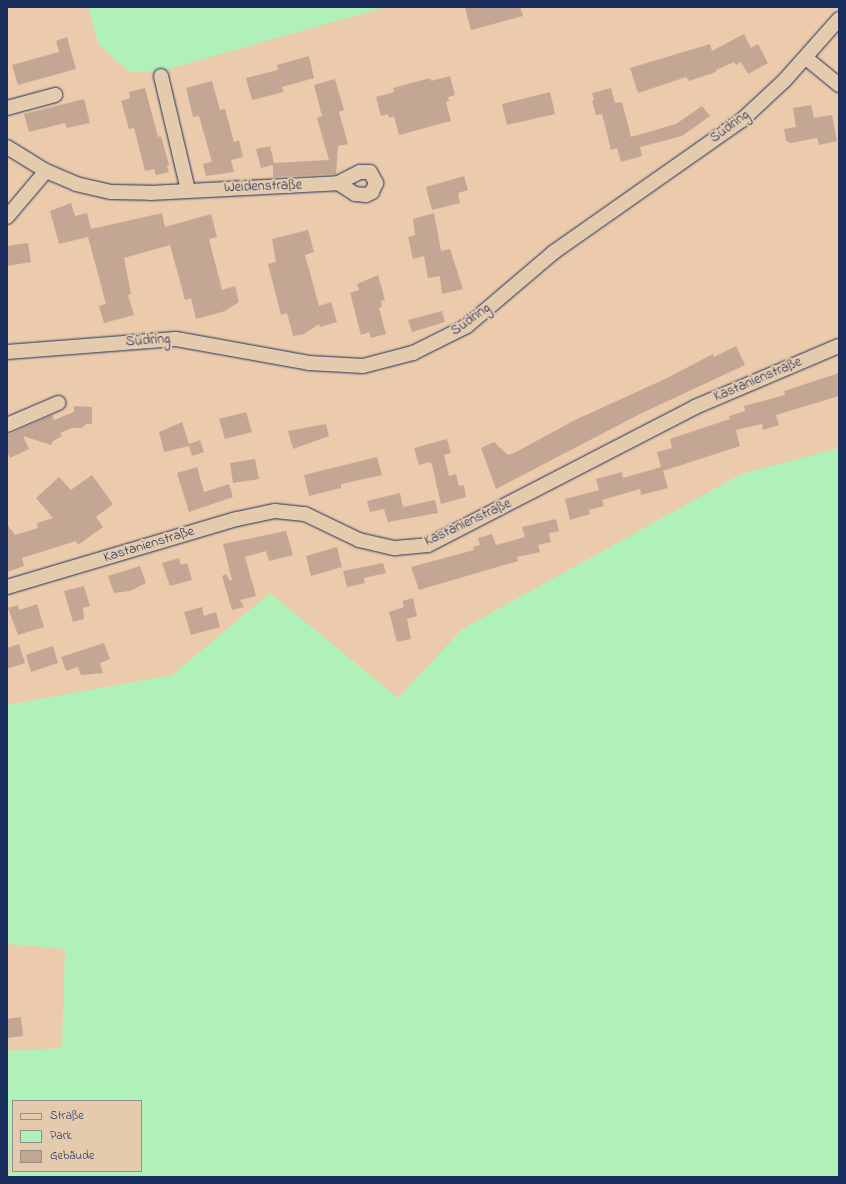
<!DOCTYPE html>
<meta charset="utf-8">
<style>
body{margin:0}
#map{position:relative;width:846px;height:1184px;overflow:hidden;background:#ebcbab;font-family:"Indie Flower",sans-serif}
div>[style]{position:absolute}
.green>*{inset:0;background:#b0f1b9}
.building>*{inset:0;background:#c4a695}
.roads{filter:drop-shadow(0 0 1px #1b2f5e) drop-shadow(0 0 1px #1b2f5e)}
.street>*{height:14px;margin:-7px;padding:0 7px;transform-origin:7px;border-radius:7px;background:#e5cbad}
span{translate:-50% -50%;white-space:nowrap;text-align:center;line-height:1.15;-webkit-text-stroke:4px #e5cbad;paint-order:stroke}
.street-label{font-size:14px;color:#1b2f5e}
.frame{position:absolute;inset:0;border:8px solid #1b2f5e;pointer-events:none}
.legend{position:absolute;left:12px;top:1100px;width:130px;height:72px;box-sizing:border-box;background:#e5cbad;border:1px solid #948d8d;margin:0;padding:5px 7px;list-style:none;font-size:12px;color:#1b2f5e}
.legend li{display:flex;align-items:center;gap:8px;height:20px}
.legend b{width:20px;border:1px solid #948d8d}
</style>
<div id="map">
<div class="green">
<i style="clip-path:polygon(88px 7px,386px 7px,161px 71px,129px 72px,99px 45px)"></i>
<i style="clip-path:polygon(evenodd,839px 448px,839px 1177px,9px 1177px,7px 1051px,62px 1048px,65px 949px,7px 944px,7px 705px,172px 675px,270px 593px,398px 698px,462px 629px,741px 474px,839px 448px,13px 1101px,141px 1101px,141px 1171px,13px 1171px,13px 1101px)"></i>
</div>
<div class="building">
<i style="clip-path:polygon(465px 7px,520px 7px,523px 16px,471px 30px)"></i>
<i style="clip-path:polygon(744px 34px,751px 48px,758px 44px,768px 63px,748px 74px,741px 62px,736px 65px,734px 62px,716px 70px,716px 72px,689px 81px,686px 77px,638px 93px,630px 68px,710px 44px,712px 51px)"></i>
<i style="clip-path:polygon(67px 37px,76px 69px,18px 85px,12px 65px,59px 52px,56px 41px)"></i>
<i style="clip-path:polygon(309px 56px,314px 78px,282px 87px,284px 92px,252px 100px,246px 78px,278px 70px,277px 65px)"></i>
<i style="clip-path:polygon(450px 76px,455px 95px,448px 97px,449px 101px,446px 102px,451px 121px,399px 135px,394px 116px,389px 118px,388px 114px,381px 116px,376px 97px,394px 92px,393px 88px,430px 78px,431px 81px)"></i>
<i style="clip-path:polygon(335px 79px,344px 110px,339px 112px,348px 144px,338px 146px,336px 174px,273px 177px,273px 165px,261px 168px,256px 149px,270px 146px,274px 163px,329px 160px,317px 118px,322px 116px,314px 85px)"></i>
<i style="clip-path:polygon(212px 81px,220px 110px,225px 109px,234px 142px,239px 140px,243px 157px,231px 160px,234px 172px,206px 176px,203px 164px,212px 162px,199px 116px,193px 117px,186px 88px)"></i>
<i style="clip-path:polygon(145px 88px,158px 137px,161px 136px,169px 165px,167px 166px,169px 172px,156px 175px,154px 169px,145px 171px,134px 128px,129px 129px,121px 101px,130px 98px,129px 92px)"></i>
<i style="clip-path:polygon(611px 88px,615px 103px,622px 102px,631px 137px,676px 124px,702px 106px,710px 116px,682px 136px,640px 147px,642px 156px,621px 162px,617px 148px,611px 150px,602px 114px,596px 115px,592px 101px,594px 100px,592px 93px)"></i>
<i style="clip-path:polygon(550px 92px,555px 114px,507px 125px,502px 104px)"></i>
<i style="clip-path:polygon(84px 99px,90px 123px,67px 128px,65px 123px,29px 132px,24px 114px)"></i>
<i style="clip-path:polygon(811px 105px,814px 118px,832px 115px,837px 141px,819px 145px,817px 138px,791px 143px,786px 141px,784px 129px,796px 127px,793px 108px)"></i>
<i style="clip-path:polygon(464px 176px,468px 190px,458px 193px,460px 203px,432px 210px,426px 187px)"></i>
<i style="clip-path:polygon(71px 203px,75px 216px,87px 213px,91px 229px,162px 213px,165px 227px,211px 214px,217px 237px,209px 239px,222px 290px,235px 286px,239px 302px,225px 311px,196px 319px,191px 298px,185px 300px,170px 245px,124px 258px,131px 294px,128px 295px,134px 315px,104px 323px,99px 306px,106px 304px,88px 237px,59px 244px,50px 211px)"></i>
<i style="clip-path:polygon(434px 213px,441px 251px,450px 249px,463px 289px,442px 294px,440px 276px,428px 278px,424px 256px,413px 259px,408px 237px,415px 235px,413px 219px)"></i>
<i style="clip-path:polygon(308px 230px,314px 252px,305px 255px,319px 306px,331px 302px,337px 322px,320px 327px,319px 324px,304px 334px,293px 336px,287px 313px,281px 315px,268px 264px,276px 262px,272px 239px)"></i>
<i style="clip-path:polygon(28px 243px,31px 262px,7px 266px,7px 246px)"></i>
<i style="clip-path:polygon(378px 275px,385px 300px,381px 301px,382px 307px,379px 308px,386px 334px,371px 338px,369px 332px,361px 335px,350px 293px,359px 290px,357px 284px)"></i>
<i style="clip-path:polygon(442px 311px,445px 322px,412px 332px,408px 320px)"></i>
<i style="clip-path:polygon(736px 346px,745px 365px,640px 414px,496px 489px,481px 448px,494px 442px,508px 455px,516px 452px,575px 420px,665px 379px,713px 354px,714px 357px)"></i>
<i style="clip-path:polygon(839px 373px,839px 396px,776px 415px,779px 425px,763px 430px,762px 424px,736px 430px,740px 446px,663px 471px,668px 488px,641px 495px,640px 489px,602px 500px,604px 506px,589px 510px,590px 514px,570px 520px,565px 499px,599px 490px,596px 479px,622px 472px,623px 478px,661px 467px,657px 452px,672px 448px,670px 439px,730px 419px,729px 416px,745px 411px,744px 406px,785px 395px,784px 391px)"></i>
<i style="clip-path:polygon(74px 406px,92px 407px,92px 424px,86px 424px,82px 428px,72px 428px,60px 433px,62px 436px,53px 441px,51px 445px,23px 436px,29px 449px,10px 458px,7px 451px,7px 435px,52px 415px,54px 420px,74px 412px)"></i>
<i style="clip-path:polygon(246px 412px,252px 432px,225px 439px,219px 419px)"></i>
<i style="clip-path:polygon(182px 422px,189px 444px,200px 440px,204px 452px,192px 456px,189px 446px,164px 452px,159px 432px)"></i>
<i style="clip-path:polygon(326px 424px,329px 436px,293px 449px,288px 431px)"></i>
<i style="clip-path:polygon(447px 439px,451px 453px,444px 455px,449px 476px,456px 474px,459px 486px,464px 485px,466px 497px,441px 504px,432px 465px,430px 462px,419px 465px,414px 448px)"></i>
<i style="clip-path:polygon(377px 457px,382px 475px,341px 484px,341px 488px,309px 496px,304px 475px)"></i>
<i style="clip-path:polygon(255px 459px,259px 479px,233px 483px,230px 463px)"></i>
<i style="clip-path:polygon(197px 467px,204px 492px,229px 484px,233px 497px,189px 512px,177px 473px)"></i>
<i style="clip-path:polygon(92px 475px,113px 504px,96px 517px,103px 527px,78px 545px,76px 541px,22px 558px,24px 566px,7px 572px,7px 524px,15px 535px,38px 528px,37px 523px,53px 518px,36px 498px,59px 477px,71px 490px)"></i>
<i style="clip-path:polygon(400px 493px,403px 507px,435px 500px,438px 513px,388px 522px,384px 509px,370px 512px,367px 501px)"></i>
<i style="clip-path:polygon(556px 519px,559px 531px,549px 533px,551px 542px,538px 545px,540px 552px,517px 557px,518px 561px,419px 590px,411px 567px,474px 550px,473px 547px,480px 545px,478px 538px,492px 534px,496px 545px,525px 537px,522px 527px)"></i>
<i style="clip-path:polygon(286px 531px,293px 555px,269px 561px,266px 551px,245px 557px,256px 596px,240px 600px,244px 607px,232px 610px,222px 576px,226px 574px,230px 581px,232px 580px,223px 544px)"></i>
<i style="clip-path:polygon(337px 547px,342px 567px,311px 576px,306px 556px)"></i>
<i style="clip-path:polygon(179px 558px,181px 565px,187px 563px,192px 580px,170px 586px,162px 563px)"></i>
<i style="clip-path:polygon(383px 563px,386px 573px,364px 578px,365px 583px,347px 587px,343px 571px)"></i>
<i style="clip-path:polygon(140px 566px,146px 583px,130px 591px,114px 593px,108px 576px)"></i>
<i style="clip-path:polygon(84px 586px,90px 606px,83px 608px,84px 619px,73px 622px,64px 591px)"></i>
<i style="clip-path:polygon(413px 598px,417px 616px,407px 619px,411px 639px,397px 642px,389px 612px,404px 607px,402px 601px)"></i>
<i style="clip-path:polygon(37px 604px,44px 627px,18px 635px,8px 608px,18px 605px,19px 610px)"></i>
<i style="clip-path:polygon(202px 607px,204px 616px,216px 612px,220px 627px,191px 635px,184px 612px)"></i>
<i style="clip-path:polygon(104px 643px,110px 659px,100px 663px,103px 673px,81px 675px,78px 667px,66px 671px,61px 657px)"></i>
<i style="clip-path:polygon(19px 644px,25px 663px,7px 669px,7px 648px)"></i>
<i style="clip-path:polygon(53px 646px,58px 663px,31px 672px,26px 655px)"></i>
<i style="clip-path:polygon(21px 1017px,23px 1036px,7px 1038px,7px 1019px)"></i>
</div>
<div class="roads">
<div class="street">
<i style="left:806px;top:58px;width:43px;rotate:39.3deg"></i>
<i style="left:161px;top:76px;width:117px;rotate:76.7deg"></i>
<i style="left:7px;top:108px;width:50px;rotate:-15.2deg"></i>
<i style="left:7px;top:147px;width:46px;rotate:31.6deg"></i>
<i style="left:46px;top:171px;width:33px;rotate:23deg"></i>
<i style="left:76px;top:184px;width:36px;rotate:13deg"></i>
<i style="left:111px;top:192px;width:39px;rotate:1deg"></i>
<i style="left:150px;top:193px;width:188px;rotate:-3deg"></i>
<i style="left:338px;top:183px;width:25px;rotate:-27deg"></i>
<i style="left:360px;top:172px;width:10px"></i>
<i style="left:370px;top:172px;width:13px;rotate:61deg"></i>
<i style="left:376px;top:183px;width:10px;rotate:114deg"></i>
<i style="left:372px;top:192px;width:7px;rotate:153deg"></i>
<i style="left:366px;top:195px;width:11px;rotate:-175deg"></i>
<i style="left:355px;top:194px;width:20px;rotate:-147deg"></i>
<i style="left:7px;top:217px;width:60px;rotate:-49.7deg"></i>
<i style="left:7px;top:352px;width:169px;rotate:-4.4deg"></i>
<i style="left:176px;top:339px;width:135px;rotate:10.2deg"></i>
<i style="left:309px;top:363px;width:54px;rotate:3.2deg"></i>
<i style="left:363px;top:366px;width:52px;rotate:-14.6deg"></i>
<i style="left:413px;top:353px;width:60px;rotate:-26.6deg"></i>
<i style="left:467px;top:326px;width:114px;rotate:-40.4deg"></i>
<i style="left:554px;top:252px;width:230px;rotate:-35.1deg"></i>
<i style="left:742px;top:120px;width:57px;rotate:-42.9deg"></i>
<i style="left:784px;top:81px;width:83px;rotate:-48.4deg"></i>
<i style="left:7px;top:425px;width:56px;rotate:-23.3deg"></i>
<i style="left:7px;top:587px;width:240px;rotate:-16.5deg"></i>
<i style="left:237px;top:519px;width:39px;rotate:-12deg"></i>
<i style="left:275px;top:511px;width:30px;rotate:6deg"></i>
<i style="left:305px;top:514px;width:60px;rotate:25.7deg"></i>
<i style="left:359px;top:540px;width:37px;rotate:13deg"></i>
<i style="left:395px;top:548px;width:33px;rotate:-5deg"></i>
<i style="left:428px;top:545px;width:301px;rotate:-27.3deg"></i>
<i style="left:695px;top:407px;width:156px;rotate:-23deg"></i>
</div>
</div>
<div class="street-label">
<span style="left:730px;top:127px;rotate:-37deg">Südring</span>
<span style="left:263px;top:187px;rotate:-2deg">Weidenstraße</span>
<span style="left:471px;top:320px;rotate:-36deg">Südring</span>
<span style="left:148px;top:341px;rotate:-4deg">Südring</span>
<span style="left:758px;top:380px;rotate:-23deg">Kastanienstraße</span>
<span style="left:468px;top:523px;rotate:-25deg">Kastanienstraße</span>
<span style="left:149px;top:545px;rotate:-17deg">Kastanienstraße</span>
</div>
<div class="frame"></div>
<ul class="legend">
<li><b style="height:5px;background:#e5cbad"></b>Straße</li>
<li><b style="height:11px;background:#b0f1b9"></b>Park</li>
<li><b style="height:11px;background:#c4a695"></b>Gebäude</li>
</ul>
</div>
